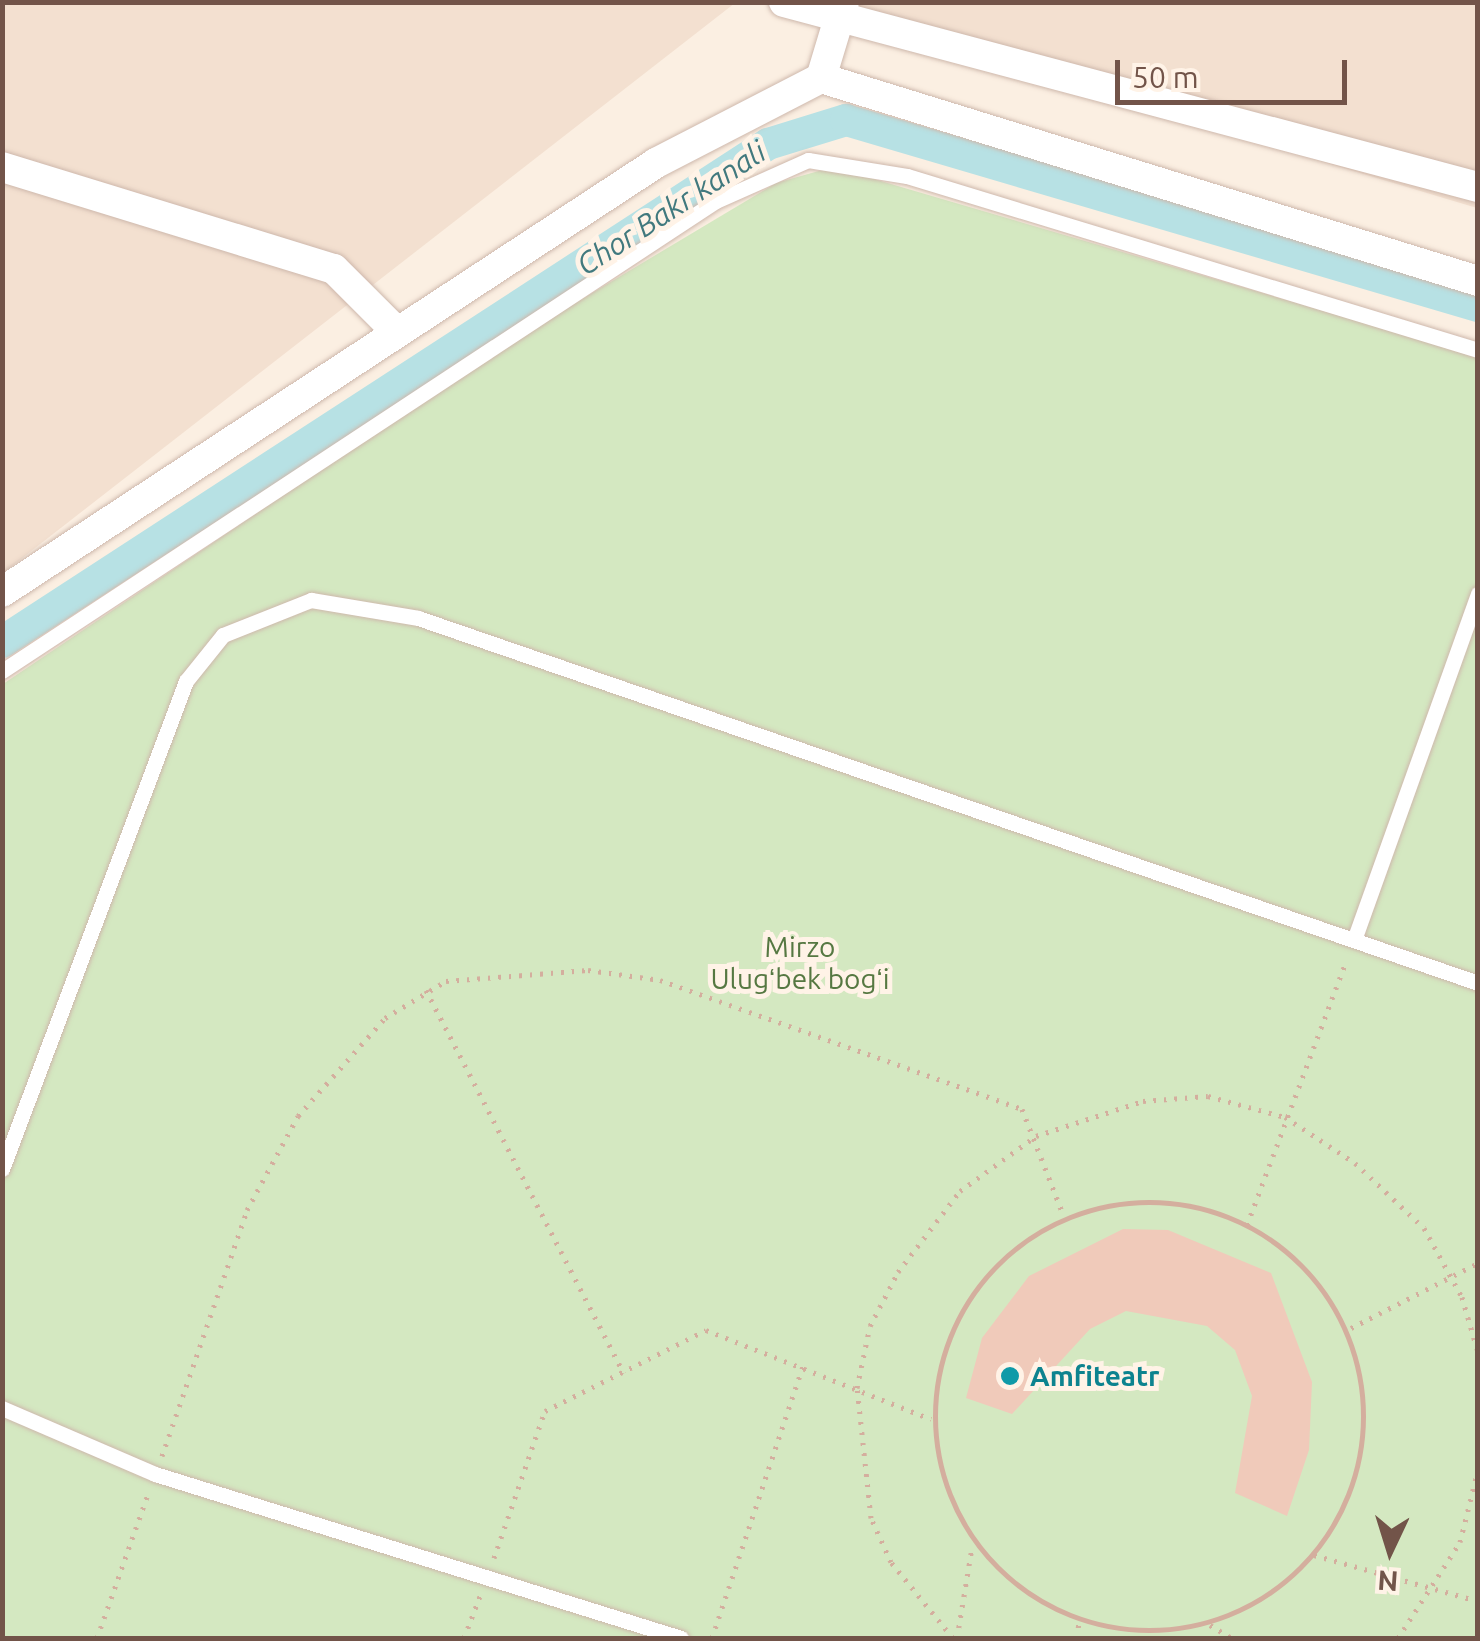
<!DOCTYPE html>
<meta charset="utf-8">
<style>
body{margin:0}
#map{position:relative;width:1480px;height:1641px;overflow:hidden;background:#fbefe2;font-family:Ubuntu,sans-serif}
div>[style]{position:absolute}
.residential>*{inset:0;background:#f3e0d0}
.green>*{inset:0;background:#d4e8c1}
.canal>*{height:32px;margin:-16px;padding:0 16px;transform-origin:16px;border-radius:16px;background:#b7e1e4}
.building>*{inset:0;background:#f0caba}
.path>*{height:5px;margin-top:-2.5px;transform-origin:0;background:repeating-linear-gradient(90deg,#d4ae9e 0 2.5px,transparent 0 10.5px)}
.path>.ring{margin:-2.5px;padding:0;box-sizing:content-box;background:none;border:5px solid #d4ae9e;border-radius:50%}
.roads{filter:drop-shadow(0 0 2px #ceb8ac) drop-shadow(0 0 2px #ceb8ac)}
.service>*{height:15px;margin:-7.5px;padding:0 7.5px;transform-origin:7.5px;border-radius:7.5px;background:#fff}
.minor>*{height:30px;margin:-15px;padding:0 15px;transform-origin:15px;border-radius:15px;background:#fff}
.dots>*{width:28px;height:28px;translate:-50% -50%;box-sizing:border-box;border:5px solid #fff3e7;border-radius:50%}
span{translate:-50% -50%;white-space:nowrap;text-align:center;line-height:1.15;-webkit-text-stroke:10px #fff3e7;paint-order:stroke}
.park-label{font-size:28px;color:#567842}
.culture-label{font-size:28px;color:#0d838f;font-weight:700}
.left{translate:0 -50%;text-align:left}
.water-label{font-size:30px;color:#41797e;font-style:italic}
.frame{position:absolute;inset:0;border:5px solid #725449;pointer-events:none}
.north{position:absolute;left:1340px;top:1501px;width:100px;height:100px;-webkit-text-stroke:8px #fff3e7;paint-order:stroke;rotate:184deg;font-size:28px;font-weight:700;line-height:40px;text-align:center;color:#725449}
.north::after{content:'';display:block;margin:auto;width:35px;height:45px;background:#725449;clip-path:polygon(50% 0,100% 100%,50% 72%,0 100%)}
.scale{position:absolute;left:1115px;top:60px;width:232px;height:45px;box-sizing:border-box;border:5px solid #725449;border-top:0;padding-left:12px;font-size:30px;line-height:35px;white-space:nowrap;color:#725449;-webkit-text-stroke:8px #fff3e7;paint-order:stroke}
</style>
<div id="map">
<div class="residential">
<i style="clip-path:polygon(3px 3px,735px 3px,3px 573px)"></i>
<i style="clip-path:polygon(792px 3px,1477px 3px,1477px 208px,803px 6px)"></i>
</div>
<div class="green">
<i style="clip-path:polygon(833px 167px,1477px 356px,1477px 1638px,3px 1638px,3px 684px,517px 338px,776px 183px)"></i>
</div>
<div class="canal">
<i style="left:2px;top:642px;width:914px;rotate:-33.03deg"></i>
<i style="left:768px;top:144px;width:82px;rotate:-17.1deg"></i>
<i style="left:846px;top:120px;width:659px;rotate:16.4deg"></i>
</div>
<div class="building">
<i style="clip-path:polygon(1123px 1229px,1168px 1230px,1271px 1273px,1312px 1382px,1309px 1450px,1287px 1516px,1235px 1493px,1252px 1396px,1235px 1350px,1207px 1326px,1126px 1311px,1090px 1329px,1012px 1414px,966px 1398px,982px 1338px,1029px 1276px)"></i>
</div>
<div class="path">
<i style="left:426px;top:990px;width:431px;rotate:62.7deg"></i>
<i class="ring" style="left:935px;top:1202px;width:423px;height:423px"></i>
<i style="left:1247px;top:1225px;width:282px;rotate:-69.4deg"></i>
<i style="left:1351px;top:1328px;width:143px;rotate:-27.1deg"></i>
<i style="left:162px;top:1456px;width:260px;rotate:-70.9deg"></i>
<i style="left:247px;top:1210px;width:107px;rotate:-61.5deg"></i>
<i style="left:298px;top:1116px;width:131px;rotate:-48.4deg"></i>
<i style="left:385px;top:1018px;width:71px;rotate:-31.2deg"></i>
<i style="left:446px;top:981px;width:142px;rotate:-4.4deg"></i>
<i style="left:588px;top:970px;width:73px;rotate:7.9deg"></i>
<i style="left:660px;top:980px;width:384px;rotate:19.6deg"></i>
<i style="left:1022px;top:1109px;width:113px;rotate:68.7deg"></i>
<i style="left:1314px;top:1555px;width:170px;rotate:15.7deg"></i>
<i style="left:494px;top:1558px;width:156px;rotate:-70.9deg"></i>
<i style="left:545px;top:1411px;width:180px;rotate:-26.7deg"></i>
<i style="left:706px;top:1330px;width:242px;rotate:21.6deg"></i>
<i style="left:1210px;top:1625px;width:26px;rotate:31deg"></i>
<i style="left:97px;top:1638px;width:153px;rotate:-70.5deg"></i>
<i style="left:464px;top:1638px;width:45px;rotate:-69.1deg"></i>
<i style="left:712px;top:1638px;width:290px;rotate:-71.5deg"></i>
<i style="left:953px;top:1638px;width:98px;rotate:-129.2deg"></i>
<i style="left:891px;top:1562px;width:48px;rotate:-114.4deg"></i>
<i style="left:871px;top:1518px;width:131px;rotate:-96.1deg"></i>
<i style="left:857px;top:1388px;width:63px;rotate:-78.2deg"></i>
<i style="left:870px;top:1326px;width:61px;rotate:-62.6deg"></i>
<i style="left:898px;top:1272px;width:102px;rotate:-52.6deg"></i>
<i style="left:960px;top:1191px;width:94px;rotate:-35.9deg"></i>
<i style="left:1036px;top:1136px;width:113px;rotate:-18.1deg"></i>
<i style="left:1143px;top:1101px;width:65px;rotate:-4.4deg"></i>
<i style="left:1208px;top:1096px;width:80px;rotate:15.3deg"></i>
<i style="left:1285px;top:1117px;width:84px;rotate:33.3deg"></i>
<i style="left:1355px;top:1163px;width:95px;rotate:43.3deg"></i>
<i style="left:1424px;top:1228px;width:79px;rotate:61.2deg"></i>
<i style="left:1462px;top:1297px;width:57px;rotate:73.8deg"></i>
<i style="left:957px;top:1638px;width:92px;rotate:-80.6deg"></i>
<i style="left:1077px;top:1638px;width:17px;rotate:-83deg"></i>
<i style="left:1398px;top:1638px;width:114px;rotate:-57.1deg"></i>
<i style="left:1460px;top:1542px;width:74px;rotate:-76deg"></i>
<i style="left:1477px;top:1638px;width:1px"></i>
</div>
<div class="roads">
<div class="service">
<i style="left:2px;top:671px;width:855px;rotate:-33.36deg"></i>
<i style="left:716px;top:201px;width:101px;rotate:-24deg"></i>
<i style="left:808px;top:160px;width:100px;rotate:9.2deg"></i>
<i style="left:907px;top:176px;width:597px;rotate:16.95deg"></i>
<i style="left:1354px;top:940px;width:368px;rotate:-70.3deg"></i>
<i style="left:2px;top:1169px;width:522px;rotate:-69.34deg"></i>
<i style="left:186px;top:681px;width:59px;rotate:-51.2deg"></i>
<i style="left:223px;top:635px;width:95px;rotate:-21.7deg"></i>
<i style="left:311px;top:600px;width:109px;rotate:9.5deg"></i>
<i style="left:418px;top:618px;width:1121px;rotate:19deg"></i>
<i style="left:2px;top:1408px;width:167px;rotate:23.3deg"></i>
<i style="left:155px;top:1474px;width:551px;rotate:17.32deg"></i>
</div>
<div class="minor">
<i style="left:784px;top:2px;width:718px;rotate:14.93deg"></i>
<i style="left:821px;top:78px;width:79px;rotate:-73.2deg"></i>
<i style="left:2px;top:167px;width:347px;rotate:17.1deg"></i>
<i style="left:334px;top:269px;width:89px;rotate:45deg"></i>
<i style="left:2px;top:592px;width:782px;rotate:-33.26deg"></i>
<i style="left:656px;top:163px;width:186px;rotate:-27.3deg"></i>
<i style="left:821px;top:78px;width:688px;rotate:17.17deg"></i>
</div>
</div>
<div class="dots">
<i style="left:1010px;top:1376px;background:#0f9aa8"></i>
</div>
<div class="park-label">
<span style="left:800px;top:963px">Mirzo<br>Ulugʻbek bogʻi</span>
</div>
<div class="culture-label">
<span class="left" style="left:1030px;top:1376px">Amfiteatr</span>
</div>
<div class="water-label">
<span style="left:671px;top:208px;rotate:-33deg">Chor Bakr kanali</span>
</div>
<div class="frame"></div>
<div class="north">N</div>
<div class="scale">50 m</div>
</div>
